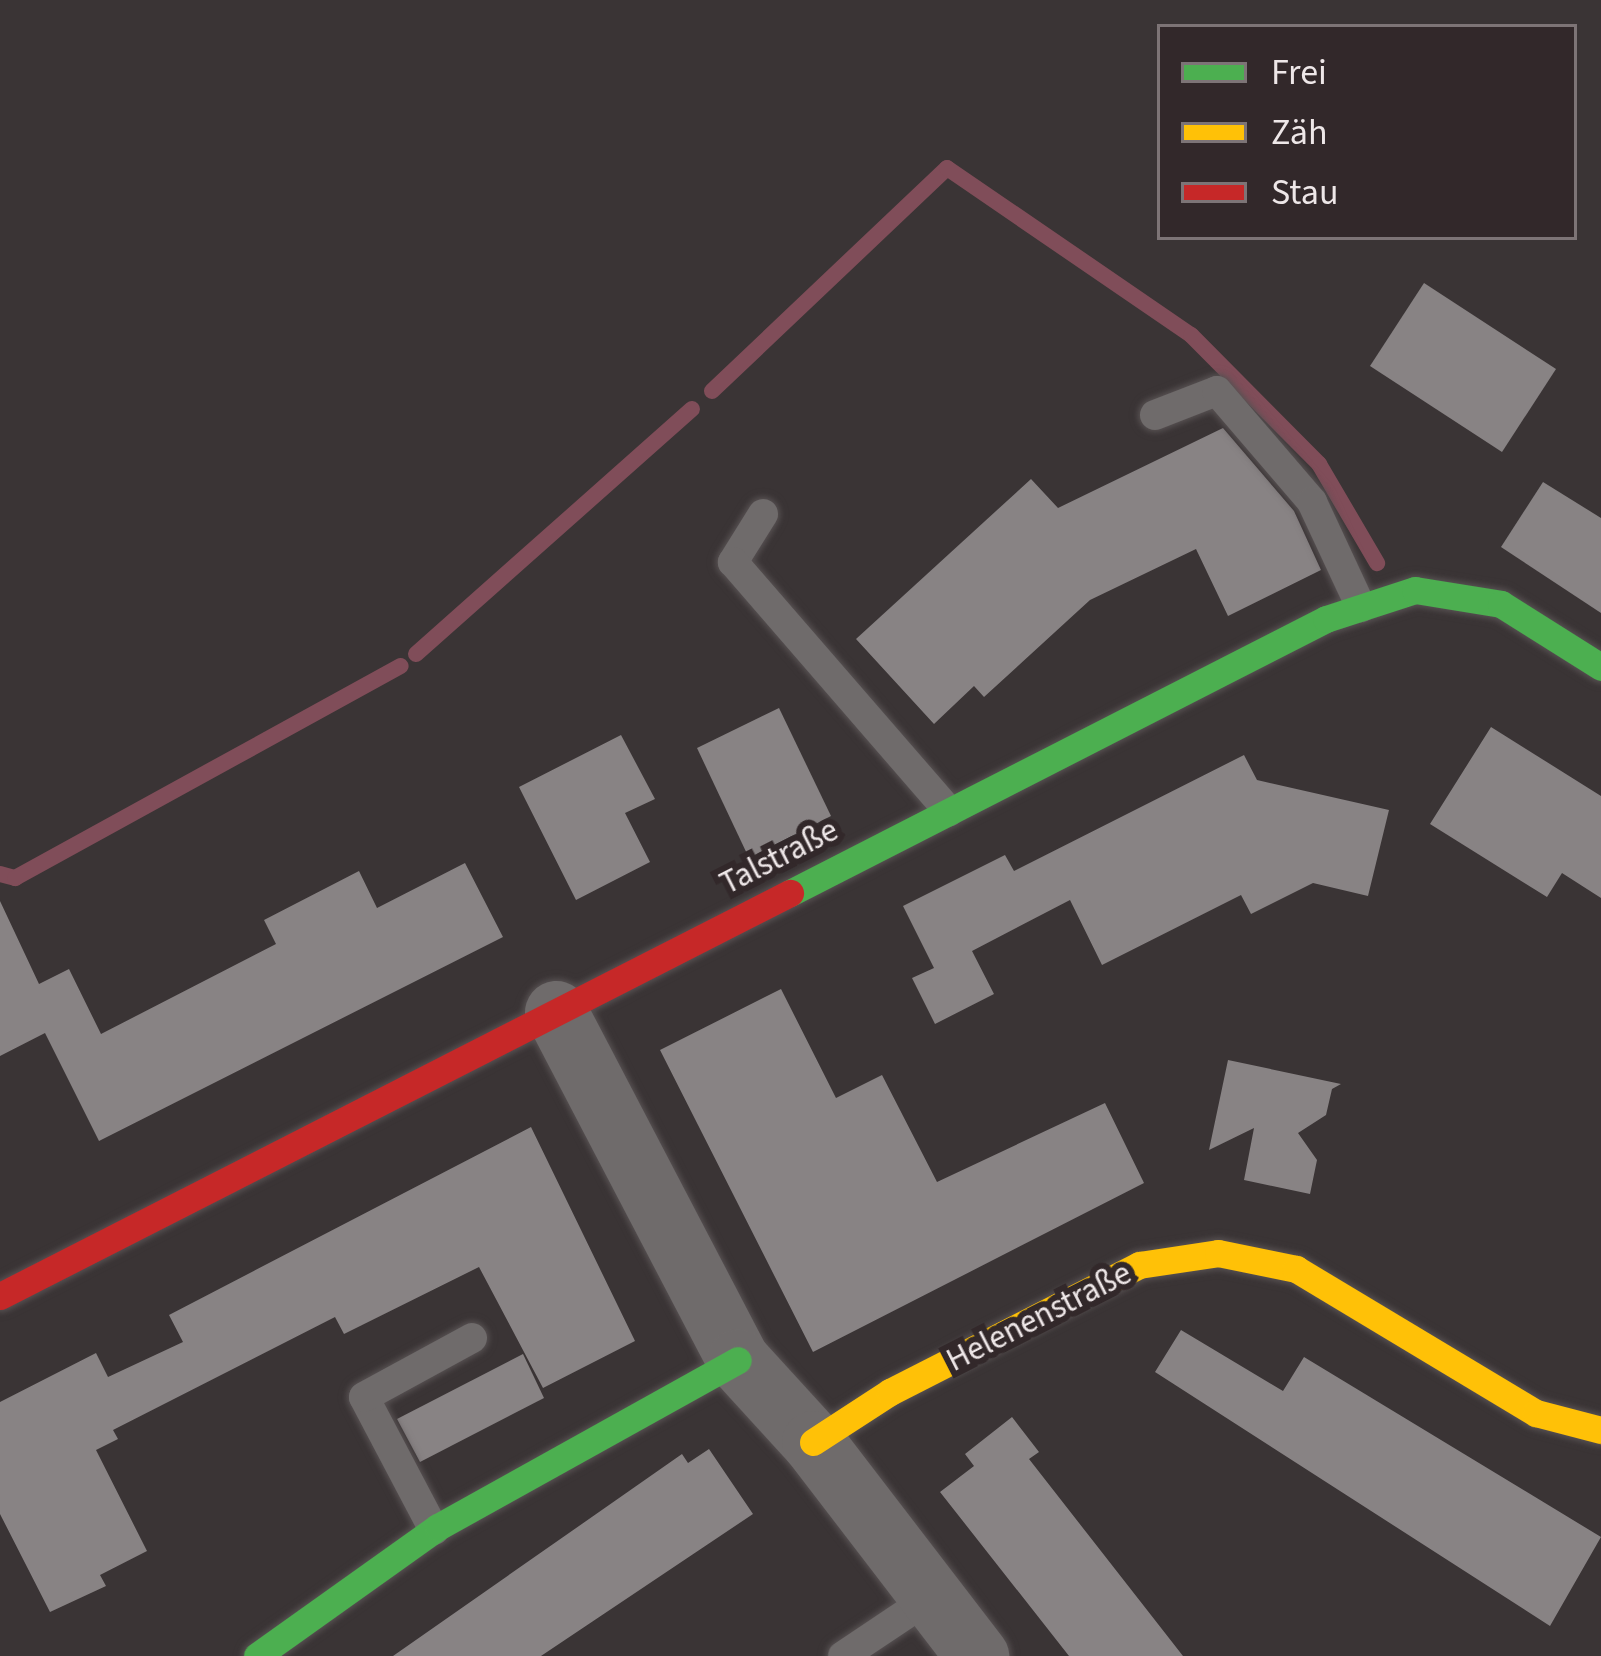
<!DOCTYPE html>
<meta charset="utf-8">
<style>
body{margin:0}
#map{position:relative;width:1601px;height:1656px;overflow:hidden;background:#3a3435;font-family:"Source Sans 3",sans-serif}
div>[style]{position:absolute}
.stream>*{height:16px;margin:-8px;padding:0 8px;transform-origin:8px;border-radius:8px;background:#804d59}
.building>*{inset:0;background:#888384}
.roads{filter:drop-shadow(0 0 3px #575152) drop-shadow(0 0 3px #575152)}
.lane>*{height:30px;margin:-15px;padding:0 15px;transform-origin:15px;border-radius:15px;background:#6f6b6b}
.street>*{height:63px;margin:-31.5px;padding:0 31.5px;transform-origin:31.5px;border-radius:31.5px;background:#6f6b6b}
.fast>*{height:27px;margin:-13.5px;padding:0 13.5px;transform-origin:13.5px;border-radius:13.5px;background:#4caf50}
.slow>*{height:27px;margin:-13.5px;padding:0 13.5px;transform-origin:13.5px;border-radius:13.5px;background:#ffc107}
.jam>*{height:27px;margin:-13.5px;padding:0 13.5px;transform-origin:13.5px;border-radius:13.5px;background:#c62828}
span{translate:-50% -50%;white-space:nowrap;text-align:center;line-height:1.15;-webkit-text-stroke:12px #32282a;paint-order:stroke}
.street-label{font-size:33px;color:#eee7e8}
.legend{position:absolute;left:1157px;top:24px;width:420px;height:216px;box-sizing:border-box;background:#32282a;border:3px solid #7d7476;margin:0;padding:15px 21px;list-style:none;font-size:36px;color:#eee7e8}
.legend li{display:flex;align-items:center;gap:24px;height:60px}
.legend b{width:60px;border:3px solid #7d7476}
</style>
<div id="map">
<div class="stream">
<i style="left:712px;top:391px;width:324px;rotate:-43.5deg"></i>
<i style="left:947px;top:168px;width:296px;rotate:34.4deg"></i>
<i style="left:1191px;top:335px;width:182px;rotate:45.2deg"></i>
<i style="left:1319px;top:464px;width:115px;rotate:59.6deg"></i>
<i style="left:416px;top:654px;width:369px;rotate:-41.6deg"></i>
<i style="left:0;top:874px;width:16px;rotate:15deg"></i>
<i style="left:15px;top:878px;width:440px;rotate:-28.8deg"></i>
</div>
<div class="building">
<i style="clip-path:polygon(1424px 283px,1556px 369px,1502px 452px,1370px 366px)"></i>
<i style="clip-path:polygon(1223px 428px,1294px 511px,1321px 570px,1228px 616px,1196px 549px,1090px 600px,984px 697px,974px 686px,934px 724px,856px 639px,1031px 479px,1058px 508px)"></i>
<i style="clip-path:polygon(1543px 482px,1601px 518px,1601px 613px,1501px 547px)"></i>
<i style="clip-path:polygon(779px 708px,831px 816px,749px 858px,697px 748px)"></i>
<i style="clip-path:polygon(1491px 727px,1601px 796px,1601px 898px,1562px 873px,1547px 897px,1430px 824px)"></i>
<i style="clip-path:polygon(621px 735px,655px 799px,625px 813px,650px 862px,576px 900px,519px 787px)"></i>
<i style="clip-path:polygon(1244px 755px,1257px 780px,1389px 810px,1368px 896px,1313px 883px,1251px 914px,1241px 895px,1102px 965px,1070px 900px,972px 951px,994px 994px,935px 1024px,912px 978px,934px 968px,903px 906px,1005px 855px,1014px 871px)"></i>
<i style="clip-path:polygon(465px 863px,503px 937px,99px 1141px,45px 1033px,0 1056px,0 901px,39px 984px,69px 969px,101px 1034px,276px 944px,264px 920px,359px 871px,377px 908px)"></i>
<i style="clip-path:polygon(781px 989px,836px 1098px,882px 1075px,937px 1182px,1105px 1103px,1144px 1183px,813px 1352px,660px 1050px)"></i>
<i style="clip-path:polygon(1228px 1060px,1341px 1084px,1332px 1089px,1326px 1115px,1298px 1133px,1317px 1160px,1310px 1194px,1244px 1180px,1254px 1128px,1209px 1150px)"></i>
<i style="clip-path:polygon(531px 1127px,635px 1341px,543px 1388px,479px 1267px,344px 1334px,335px 1317px,113px 1430px,118px 1439px,96px 1450px,147px 1551px,100px 1575px,106px 1586px,50px 1612px,0 1514px,0 1402px,96px 1353px,108px 1377px,183px 1342px,169px 1315px)"></i>
<i style="clip-path:polygon(1181px 1330px,1283px 1391px,1304px 1357px,1601px 1537px,1550px 1626px,1155px 1372px)"></i>
<i style="clip-path:polygon(523px 1354px,544px 1398px,420px 1462px,397px 1419px)"></i>
<i style="clip-path:polygon(1012px 1417px,1039px 1452px,1029px 1459px,1183px 1656px,1069px 1656px,940px 1492px,974px 1466px,965px 1454px)"></i>
<i style="clip-path:polygon(709px 1449px,753px 1514px,541px 1656px,393px 1656px,682px 1454px,688px 1463px)"></i>
</div>
<div class="roads">
<div class="lane">
<i style="left:1155px;top:415px;width:66px;rotate:-21.2deg"></i>
<i style="left:1217px;top:391px;width:146px;rotate:49.4deg"></i>
<i style="left:1312px;top:502px;width:116px;rotate:65deg"></i>
<i style="left:763px;top:514px;width:57px;rotate:122deg"></i>
<i style="left:733px;top:562px;width:330px;rotate:49.1deg"></i>
<i style="left:434px;top:1530px;width:150px;rotate:-117.8deg"></i>
<i style="left:364px;top:1397px;width:123px;rotate:-28.6deg"></i>
<i style="left:843px;top:1656px;width:106px;rotate:-33.8deg"></i>
</div>
<div class="street">
<i style="left:556px;top:1012px;width:393px;rotate:62.4deg"></i>
<i style="left:738px;top:1360px;width:111px;rotate:47.6deg"></i>
<i style="left:813px;top:1442px;width:270px;rotate:52.5deg"></i>
</div>
<div class="fast">
<i style="left:790px;top:893px;width:602px;rotate:-27.08deg"></i>
<i style="left:1326px;top:619px;width:94px;rotate:-18deg"></i>
<i style="left:1415px;top:590px;width:87px;rotate:9.2deg"></i>
<i style="left:1501px;top:604px;width:118px;rotate:32.2deg"></i>
<i style="left:257px;top:1656px;width:222px;rotate:-35.5deg"></i>
<i style="left:438px;top:1527px;width:343px;rotate:-29.1deg"></i>
</div>
<div class="slow">
<i style="left:813px;top:1442px;width:92px;rotate:-33deg"></i>
<i style="left:890px;top:1392px;width:280px;rotate:-27deg"></i>
<i style="left:1139px;top:1265px;width:80px;rotate:-8.6deg"></i>
<i style="left:1218px;top:1253px;width:80px;rotate:11.6deg"></i>
<i style="left:1296px;top:1269px;width:280px;rotate:31deg"></i>
<i style="left:1536px;top:1413px;width:67px;rotate:14.7deg"></i>
</div>
<div class="jam">
<i style="left:0;top:1296px;width:887px;rotate:-27.03deg"></i>
</div>
</div>
<div class="street-label">
<span style="left:779px;top:857px;rotate:-27deg">Talstraße</span>
<span style="left:1039px;top:1317px;rotate:-27deg">Helenenstraße</span>
</div>
<ul class="legend">
<li><b style="height:15px;background:#4caf50"></b>Frei</li>
<li><b style="height:15px;background:#ffc107"></b>Zäh</li>
<li><b style="height:15px;background:#c62828"></b>Stau</li>
</ul>
</div>
